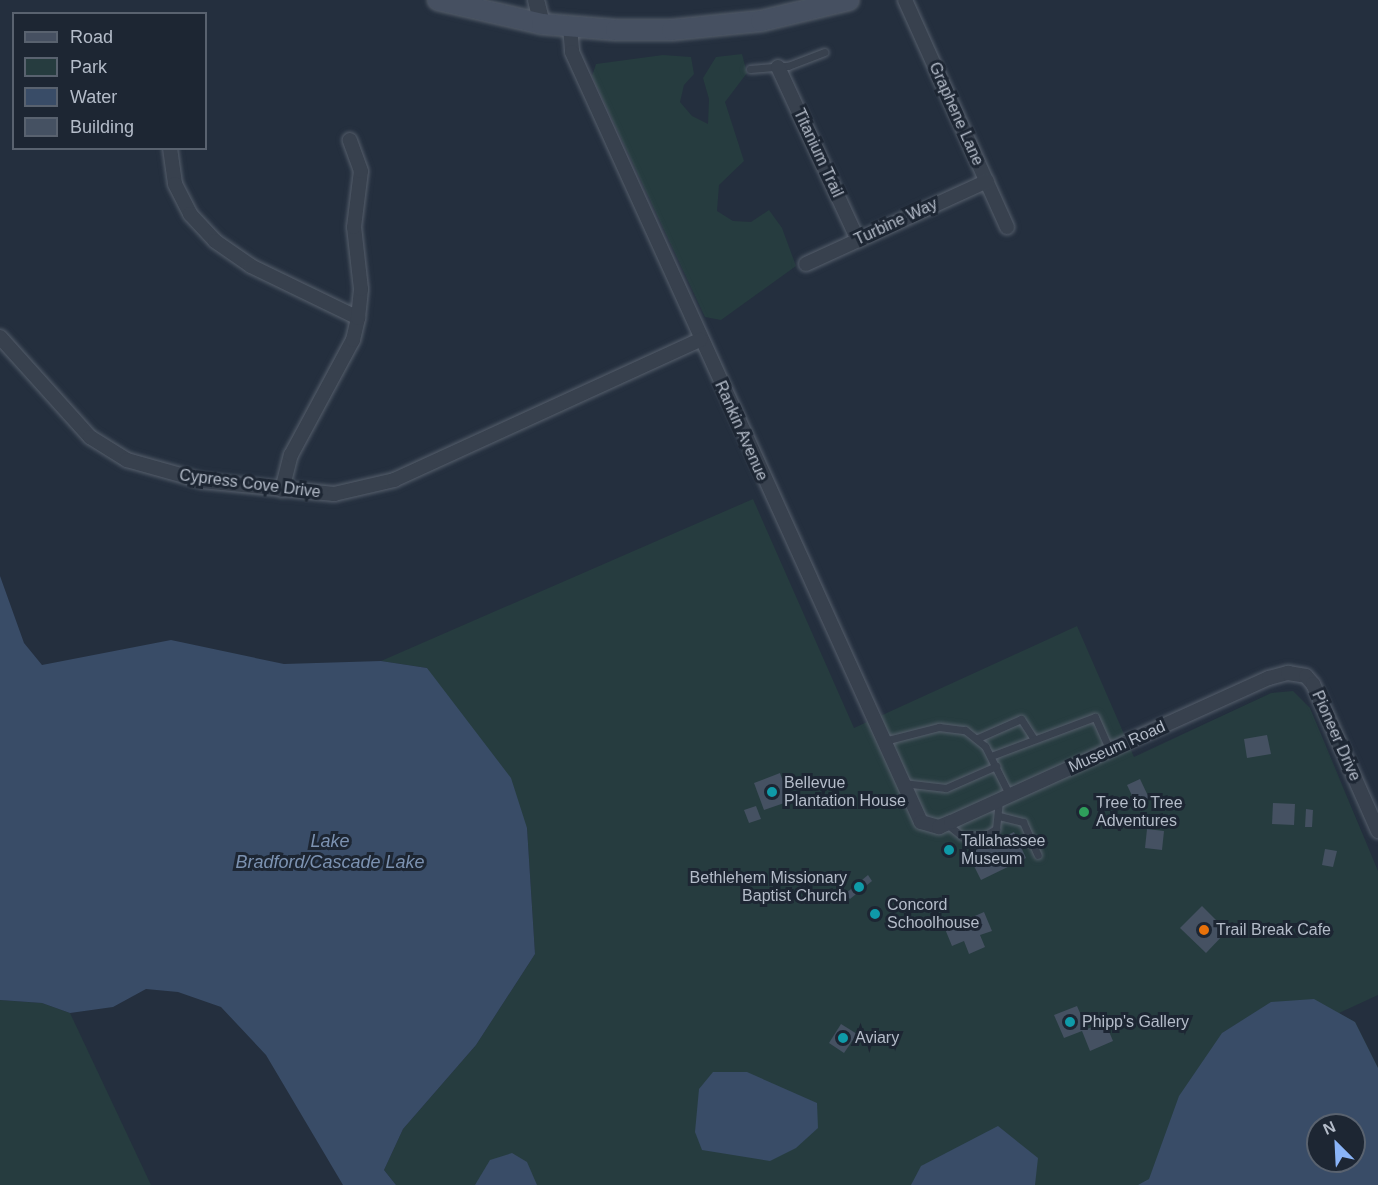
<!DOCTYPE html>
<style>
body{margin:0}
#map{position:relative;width:1378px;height:1185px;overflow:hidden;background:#242f3e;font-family:Arial,sans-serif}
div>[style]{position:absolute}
.green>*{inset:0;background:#263c3f}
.water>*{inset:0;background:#394c67}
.building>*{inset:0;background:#455162}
.roads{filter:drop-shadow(0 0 2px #565f6c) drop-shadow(0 0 2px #565f6c)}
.service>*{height:7px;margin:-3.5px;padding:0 3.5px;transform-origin:3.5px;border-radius:3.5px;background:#38414e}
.minor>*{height:14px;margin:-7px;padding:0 7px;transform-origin:7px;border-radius:7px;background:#38414e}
.tertiary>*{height:16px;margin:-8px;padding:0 8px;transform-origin:8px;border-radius:8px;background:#38414e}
.secondary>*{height:20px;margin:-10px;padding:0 10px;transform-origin:10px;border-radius:10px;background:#465061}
.dots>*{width:16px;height:16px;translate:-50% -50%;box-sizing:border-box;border:3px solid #1d2633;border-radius:50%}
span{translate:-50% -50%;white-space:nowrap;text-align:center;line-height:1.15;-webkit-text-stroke:6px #1d2633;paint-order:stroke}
.street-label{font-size:16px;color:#b4bcc9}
.poi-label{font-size:16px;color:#b4bcc9}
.left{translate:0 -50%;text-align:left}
.right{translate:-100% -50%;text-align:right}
.water-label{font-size:18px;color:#7c92b1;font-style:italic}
.legend{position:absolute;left:12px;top:12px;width:195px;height:138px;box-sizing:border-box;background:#1d2633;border:2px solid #59626f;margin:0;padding:8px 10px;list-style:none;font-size:18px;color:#b4bcc9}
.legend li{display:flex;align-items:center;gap:12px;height:30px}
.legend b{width:30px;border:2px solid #59626f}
.north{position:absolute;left:1306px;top:1113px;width:60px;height:60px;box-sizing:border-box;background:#1d2633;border:2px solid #59626f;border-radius:50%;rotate:336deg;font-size:16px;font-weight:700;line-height:24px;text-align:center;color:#b4bcc9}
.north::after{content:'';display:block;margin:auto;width:21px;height:27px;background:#8ab4f8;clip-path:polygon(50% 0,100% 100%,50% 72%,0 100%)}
</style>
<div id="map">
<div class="green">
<i style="clip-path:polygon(742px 54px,747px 73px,725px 102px,744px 161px,719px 185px,717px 211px,733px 221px,751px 222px,769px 210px,782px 228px,796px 266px,721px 320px,705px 317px,592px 76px,596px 64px,663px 55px,691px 57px,694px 74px,684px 85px,680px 102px,692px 116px,708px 124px,709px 99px,703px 78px,716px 57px)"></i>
<i style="clip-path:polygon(evenodd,753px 499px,854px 728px,1077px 626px,1134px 757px,1271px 693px,1293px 691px,1310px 708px,1378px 871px,1378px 995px,1339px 1013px,1355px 1022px,1378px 1068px,1378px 1185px,396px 1185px,384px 1170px,403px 1129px,476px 1045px,535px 954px,527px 828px,427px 668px,381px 661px,753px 499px,1271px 1003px,1354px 1125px,1354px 1161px,1223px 1163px,1222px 1033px,1271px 1003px)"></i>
<i style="clip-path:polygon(0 1000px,42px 1003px,70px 1013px,151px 1185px,0 1185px)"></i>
</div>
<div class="water">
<i style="clip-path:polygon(0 576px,24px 643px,42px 665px,171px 640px,284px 664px,381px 661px,427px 668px,511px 778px,527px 828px,535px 954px,476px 1045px,403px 1129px,384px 1170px,396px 1185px,343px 1185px,266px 1055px,221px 1007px,178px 992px,146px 989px,113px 1007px,70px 1013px,42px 1003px,0 1000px)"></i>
<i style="clip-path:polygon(evenodd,1314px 999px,1355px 1022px,1378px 1068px,1378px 1185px,1138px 1185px,1149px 1179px,1179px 1096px,1222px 1033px,1271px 1002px,1314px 999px,1318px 1125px,1354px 1125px,1354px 1161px,1318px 1161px,1318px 1125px)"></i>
<i style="clip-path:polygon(713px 1072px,747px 1072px,817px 1103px,818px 1128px,796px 1148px,770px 1161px,702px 1150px,695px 1132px,699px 1089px)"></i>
<i style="clip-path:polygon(998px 1126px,1038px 1158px,1035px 1185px,911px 1185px,921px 1166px)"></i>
<i style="clip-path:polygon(512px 1153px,527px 1162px,537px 1185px,475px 1185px,490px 1160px)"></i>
</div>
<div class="building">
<i style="clip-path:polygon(1267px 735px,1271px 754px,1247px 758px,1244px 739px)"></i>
<i style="clip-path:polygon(780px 773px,790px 801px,764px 810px,754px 783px)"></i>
<i style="clip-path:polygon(1140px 779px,1149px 798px,1136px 804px,1127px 785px)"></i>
<i style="clip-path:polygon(1273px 803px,1295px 804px,1294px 825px,1272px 824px)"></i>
<i style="clip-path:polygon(756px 806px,761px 819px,749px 823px,744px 810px)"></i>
<i style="clip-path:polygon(1306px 809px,1313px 810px,1312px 827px,1305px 827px)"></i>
<i style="clip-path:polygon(1147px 829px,1164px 831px,1162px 850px,1145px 848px)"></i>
<i style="clip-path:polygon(1014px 832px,1026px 858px,981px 880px,968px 854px)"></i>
<i style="clip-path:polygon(1325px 849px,1337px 851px,1333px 867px,1322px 865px)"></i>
<i style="clip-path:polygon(868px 875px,872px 881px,850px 899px,845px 894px)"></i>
<i style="clip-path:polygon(1202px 906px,1227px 931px,1206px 953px,1180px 928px)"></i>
<i style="clip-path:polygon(878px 907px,882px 914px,873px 921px,868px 915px)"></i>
<i style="clip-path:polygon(984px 912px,992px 931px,980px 935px,985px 947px,969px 954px,964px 941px,952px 946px,945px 929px)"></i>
<i style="clip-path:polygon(1077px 1006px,1087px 1029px,1105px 1022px,1113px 1041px,1090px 1051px,1082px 1031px,1064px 1038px,1054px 1015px)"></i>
<i style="clip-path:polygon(841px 1024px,857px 1034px,844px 1053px,829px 1043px)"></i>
</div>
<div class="roads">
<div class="service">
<i style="left:750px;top:69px;width:38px;rotate:-5deg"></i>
<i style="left:788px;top:66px;width:39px;rotate:-21deg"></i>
<i style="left:978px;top:738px;width:47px;rotate:-23.8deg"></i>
<i style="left:1021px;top:719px;width:24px;rotate:57deg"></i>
<i style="left:884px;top:741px;width:57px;rotate:-14.3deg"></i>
<i style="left:939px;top:727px;width:26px;rotate:7deg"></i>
<i style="left:965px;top:730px;width:26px;rotate:39deg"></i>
<i style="left:985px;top:746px;width:56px;rotate:63.4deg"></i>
<i style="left:991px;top:756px;width:111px;rotate:-20.6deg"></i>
<i style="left:1095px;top:717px;width:36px;rotate:66deg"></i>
<i style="left:903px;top:783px;width:43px;rotate:6.6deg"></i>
<i style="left:946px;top:788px;width:55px;rotate:-23.7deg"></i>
<i style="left:999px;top:816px;width:25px;rotate:14deg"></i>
<i style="left:1023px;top:822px;width:36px;rotate:66deg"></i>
<i style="left:947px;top:824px;width:19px;rotate:39deg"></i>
<i style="left:962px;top:836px;width:24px;rotate:-2deg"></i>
<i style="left:986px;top:835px;width:12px;rotate:-31deg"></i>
<i style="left:996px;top:829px;width:28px;rotate:-84deg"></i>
</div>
<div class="minor">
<i style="left:905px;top:0;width:249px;rotate:65.8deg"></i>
<i style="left:570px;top:27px;width:25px;rotate:85deg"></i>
<i style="left:572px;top:52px;width:845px;rotate:65.62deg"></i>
<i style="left:921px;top:822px;width:19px;rotate:16deg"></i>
<i style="left:939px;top:827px;width:13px;rotate:-23deg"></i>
<i style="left:951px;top:822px;width:349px;rotate:-24.4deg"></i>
<i style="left:1269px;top:678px;width:20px;rotate:-15deg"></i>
<i style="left:1288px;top:673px;width:18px;rotate:9deg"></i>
<i style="left:1306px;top:676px;width:11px;rotate:49deg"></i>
<i style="left:1313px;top:684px;width:161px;rotate:66.1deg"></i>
<i style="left:778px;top:67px;width:191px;rotate:65.2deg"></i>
<i style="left:170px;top:148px;width:36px;rotate:82deg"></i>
<i style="left:175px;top:184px;width:34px;rotate:63deg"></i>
<i style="left:190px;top:214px;width:37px;rotate:47deg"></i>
<i style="left:215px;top:241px;width:44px;rotate:34.8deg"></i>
<i style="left:251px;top:266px;width:119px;rotate:25.9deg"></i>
<i style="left:806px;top:264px;width:199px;rotate:-24.6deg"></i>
<i style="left:0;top:337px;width:135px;rotate:48deg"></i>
<i style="left:90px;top:437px;width:44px;rotate:31.9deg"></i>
<i style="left:127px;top:460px;width:78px;rotate:15.6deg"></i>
<i style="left:202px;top:481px;width:133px;rotate:5.6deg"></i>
<i style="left:334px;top:494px;width:62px;rotate:-13.1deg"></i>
<i style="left:394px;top:480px;width:337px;rotate:-24.6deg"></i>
<i style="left:282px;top:490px;width:36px;rotate:-76deg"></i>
<i style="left:291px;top:455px;width:131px;rotate:-61.7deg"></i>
<i style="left:353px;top:340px;width:23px;rotate:-77deg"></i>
<i style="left:358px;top:318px;width:29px;rotate:-84deg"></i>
<i style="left:361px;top:289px;width:62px;rotate:-96.4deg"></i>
<i style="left:354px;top:227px;width:56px;rotate:-82.9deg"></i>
<i style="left:361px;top:171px;width:33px;rotate:-110deg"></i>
</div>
<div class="tertiary">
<i style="left:536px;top:0;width:25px;rotate:76deg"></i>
</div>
<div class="secondary">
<i style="left:438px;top:0;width:107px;rotate:13deg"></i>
<i style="left:542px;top:24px;width:74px;rotate:4.6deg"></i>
<i style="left:616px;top:30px;width:56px"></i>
<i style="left:672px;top:30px;width:89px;rotate:-5.8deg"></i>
<i style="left:761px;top:21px;width:90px;rotate:-13.4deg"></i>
</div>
</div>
<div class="dots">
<i style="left:772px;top:792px;background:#0f9aa8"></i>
<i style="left:1084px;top:812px;background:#2e9e5b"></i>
<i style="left:949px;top:850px;background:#0f9aa8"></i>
<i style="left:859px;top:887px;background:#0f9aa8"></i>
<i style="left:875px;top:914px;background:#0f9aa8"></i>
<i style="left:1204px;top:930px;background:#e8710a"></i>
<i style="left:1070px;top:1022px;background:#0f9aa8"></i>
<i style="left:843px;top:1038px;background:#0f9aa8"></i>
</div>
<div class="street-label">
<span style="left:956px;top:114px;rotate:66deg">Graphene Lane</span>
<span style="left:818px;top:153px;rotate:65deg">Titanium Trail</span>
<span style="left:896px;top:222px;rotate:-25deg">Turbine Way</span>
<span style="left:741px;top:431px;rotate:66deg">Rankin Avenue</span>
<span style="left:250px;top:484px;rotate:7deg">Cypress Cove Drive</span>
<span style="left:1336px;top:736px;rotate:66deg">Pioneer Drive</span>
<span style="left:1117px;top:747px;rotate:-24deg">Museum Road</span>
</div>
<div class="poi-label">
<span class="left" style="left:784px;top:792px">Bellevue<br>Plantation House</span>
<span class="left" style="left:1096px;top:812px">Tree to Tree<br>Adventures</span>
<span class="left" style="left:961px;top:850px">Tallahassee<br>Museum</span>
<span class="right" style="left:847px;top:887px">Bethlehem Missionary<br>Baptist Church</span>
<span class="left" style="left:887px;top:914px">Concord<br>Schoolhouse</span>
<span class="left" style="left:1216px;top:930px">Trail Break Cafe</span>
<span class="left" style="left:1082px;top:1022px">Phipp's Gallery</span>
<span class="left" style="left:855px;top:1038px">Aviary</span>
</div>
<div class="water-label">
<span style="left:330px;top:852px">Lake<br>Bradford/Cascade Lake</span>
</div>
<ul class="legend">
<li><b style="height:8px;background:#465061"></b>Road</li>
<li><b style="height:16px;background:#263c3f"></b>Park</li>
<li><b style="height:16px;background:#394c67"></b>Water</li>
<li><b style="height:16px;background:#455162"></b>Building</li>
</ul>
<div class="north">N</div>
</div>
